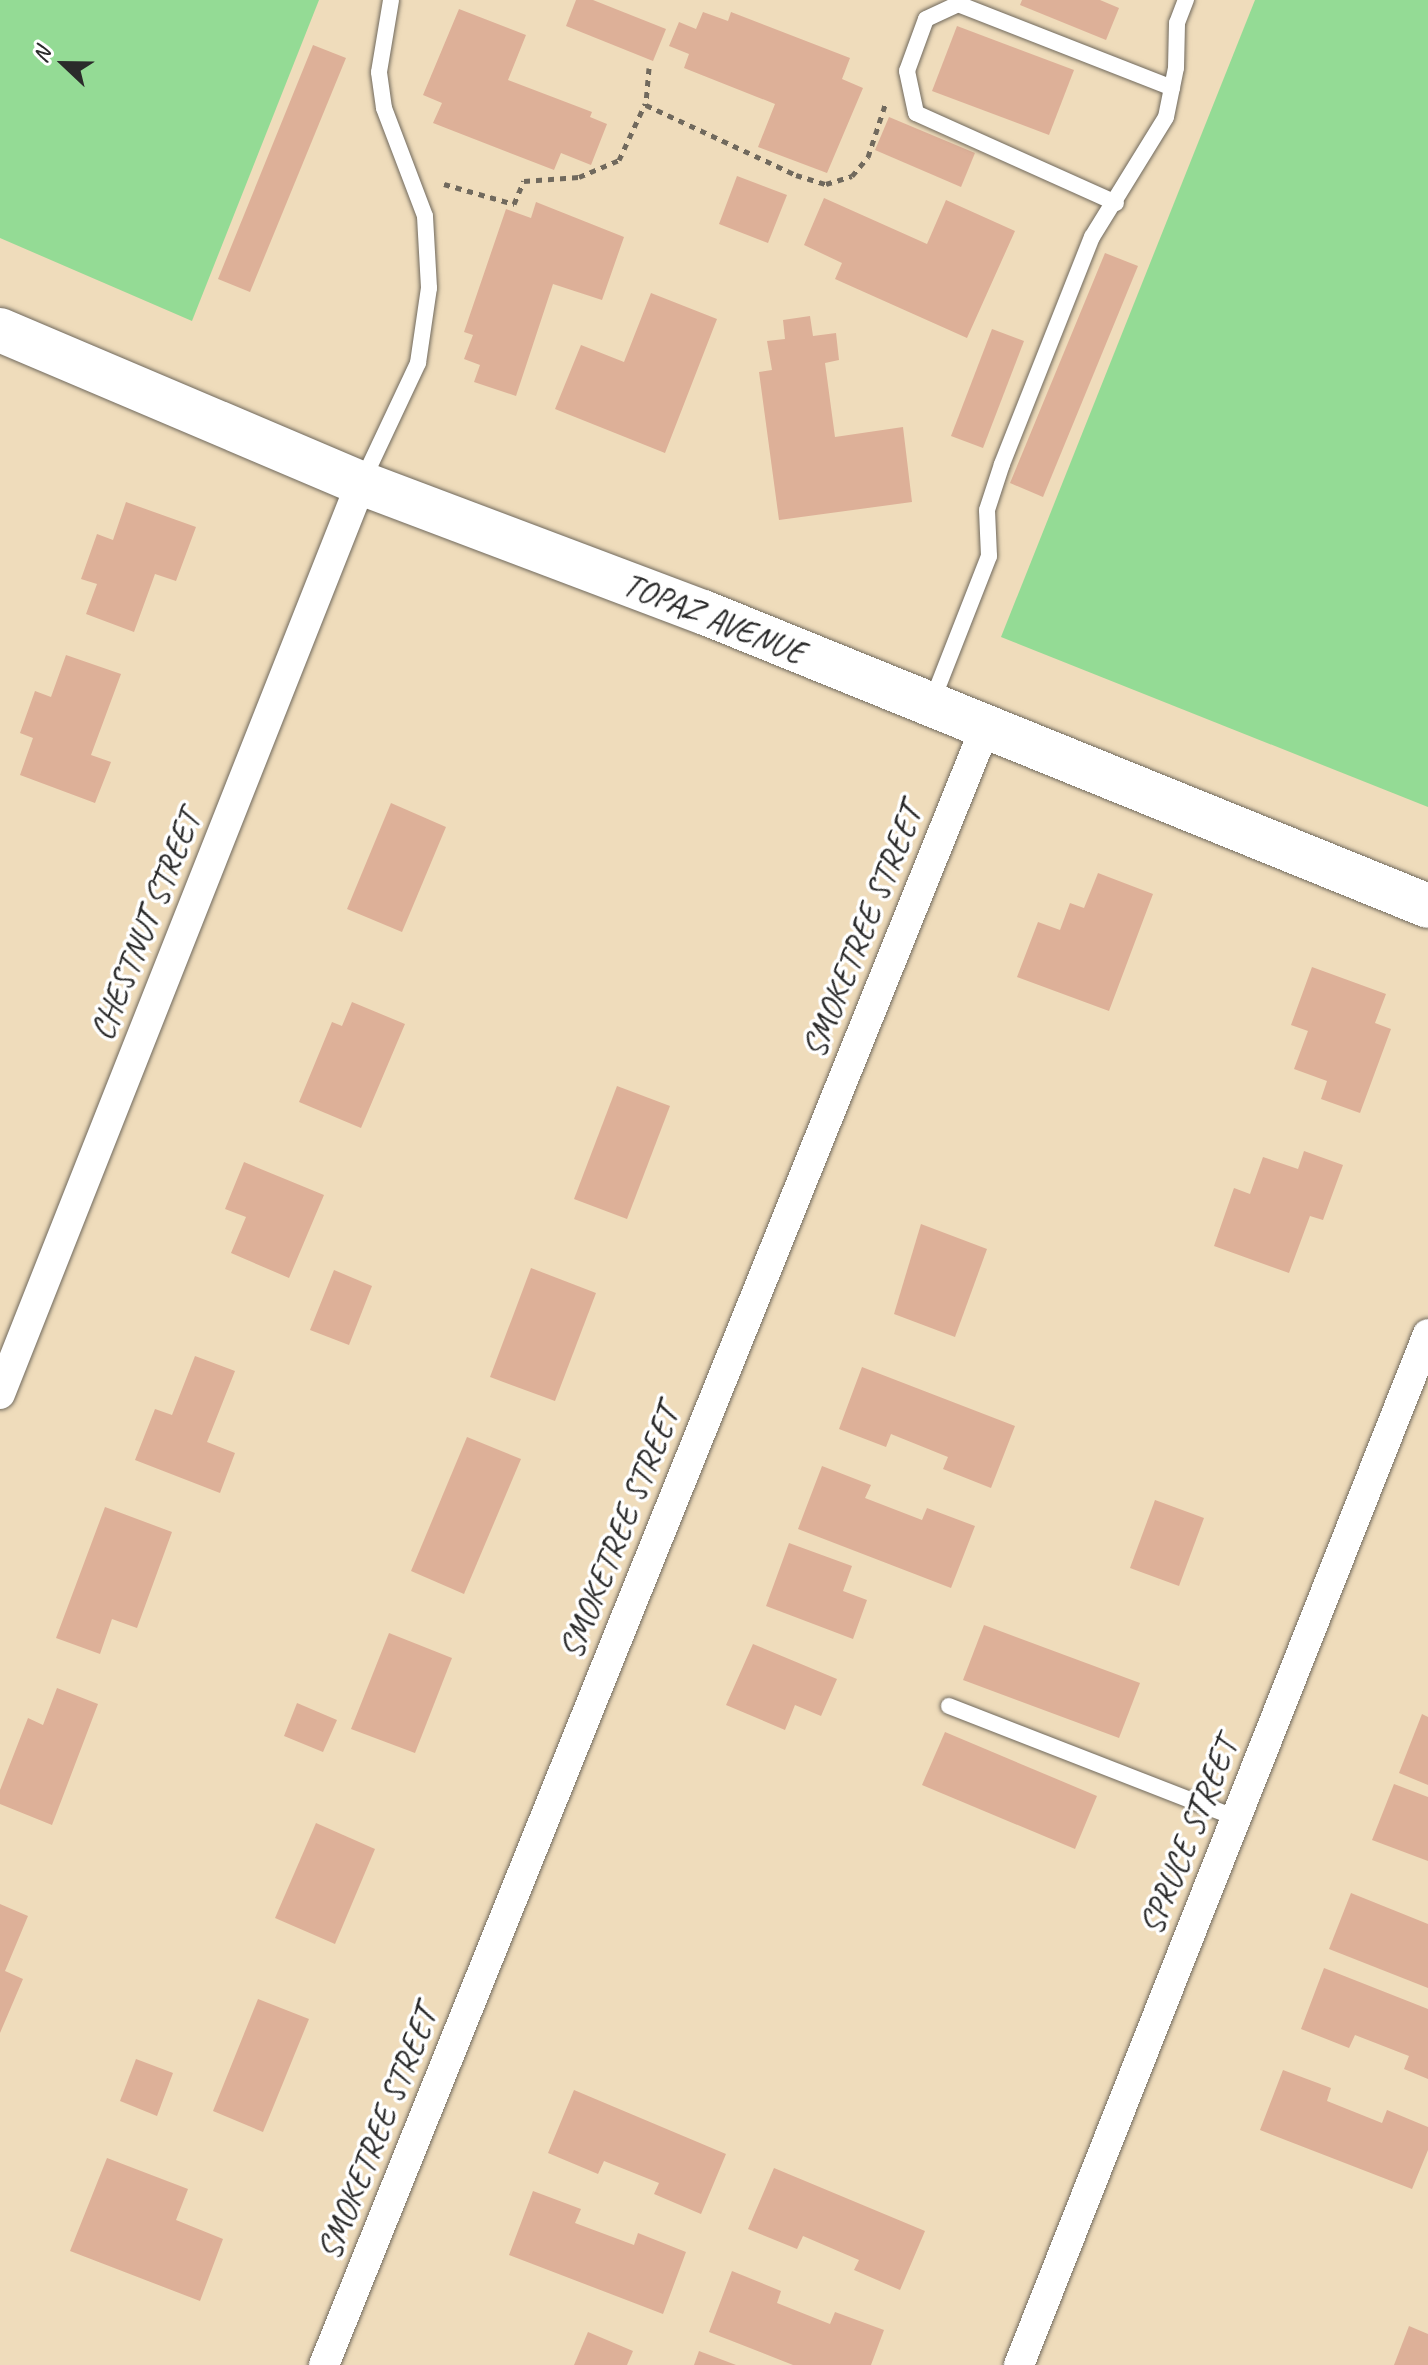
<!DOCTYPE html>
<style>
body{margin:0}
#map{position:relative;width:1428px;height:2365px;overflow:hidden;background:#efdcbb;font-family:Caveat,sans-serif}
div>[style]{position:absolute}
.green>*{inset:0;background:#94db95}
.building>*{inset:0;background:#ddb098}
.path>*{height:5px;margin-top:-2.5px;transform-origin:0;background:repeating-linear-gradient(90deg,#70695d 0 6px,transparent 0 12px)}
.roads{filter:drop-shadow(0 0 2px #70695d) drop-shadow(0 0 2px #70695d)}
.lane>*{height:16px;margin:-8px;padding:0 8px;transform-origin:8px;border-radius:8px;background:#fff}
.street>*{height:30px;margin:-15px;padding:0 15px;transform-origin:15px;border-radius:15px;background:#fff}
.secondary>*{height:44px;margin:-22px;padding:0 22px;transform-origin:22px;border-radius:22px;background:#fff}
span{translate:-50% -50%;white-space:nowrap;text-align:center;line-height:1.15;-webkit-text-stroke:7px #fff;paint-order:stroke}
.street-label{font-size:34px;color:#2b2b2b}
.north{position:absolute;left:24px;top:24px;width:80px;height:80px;-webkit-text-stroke:6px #fff;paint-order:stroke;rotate:292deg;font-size:22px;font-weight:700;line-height:32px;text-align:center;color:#2b2b2b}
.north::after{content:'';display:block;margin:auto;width:28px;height:36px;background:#2b2b2b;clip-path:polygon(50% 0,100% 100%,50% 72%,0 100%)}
</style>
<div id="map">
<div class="green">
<i style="clip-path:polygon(0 0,319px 0,192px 321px,0 238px)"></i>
<i style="clip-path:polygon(1255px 0,1428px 0,1428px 807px,1001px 637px)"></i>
</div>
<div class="building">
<i style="clip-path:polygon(576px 0,593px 0,666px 29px,653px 61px,566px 26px)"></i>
<i style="clip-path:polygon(1022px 0,1100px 0,1119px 8px,1106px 40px,1020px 5px)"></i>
<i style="clip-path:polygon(459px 9px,526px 35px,508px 80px,592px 112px,590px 117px,607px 124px,591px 165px,561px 153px,554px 170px,433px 123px,442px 103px,423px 95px)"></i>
<i style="clip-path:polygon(703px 12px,728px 21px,731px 12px,850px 58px,842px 79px,863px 88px,827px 173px,758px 147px,775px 104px,684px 68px,689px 54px,669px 46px,679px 22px,696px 29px)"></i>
<i style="clip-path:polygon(957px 26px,1074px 70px,1049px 135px,932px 91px)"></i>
<i style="clip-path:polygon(313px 45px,346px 58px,250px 292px,218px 279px)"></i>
<i style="clip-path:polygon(889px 117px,975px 153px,961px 187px,875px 150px)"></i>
<i style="clip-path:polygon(737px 176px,787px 195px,768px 243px,719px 224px)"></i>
<i style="clip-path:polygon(824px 198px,927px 244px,946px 200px,1015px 231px,967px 338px,835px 279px,842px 263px,804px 245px)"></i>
<i style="clip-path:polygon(536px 202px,624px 237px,602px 300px,553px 284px,516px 396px,474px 382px,480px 365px,464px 359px,473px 335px,464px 332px,506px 209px,531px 218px)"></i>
<i style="clip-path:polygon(1105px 253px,1138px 266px,1043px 497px,1010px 483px)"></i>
<i style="clip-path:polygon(651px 293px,717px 319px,665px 453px,555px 409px,581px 345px,624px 362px)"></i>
<i style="clip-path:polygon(810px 316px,813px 336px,836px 333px,839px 360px,825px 363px,835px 437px,903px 427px,912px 502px,779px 520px,759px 372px,772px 370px,767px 341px,785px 339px,783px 320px)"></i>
<i style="clip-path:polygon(992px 329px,1024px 341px,983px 448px,951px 436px)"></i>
<i style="clip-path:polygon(126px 502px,196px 527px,176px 581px,155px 574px,134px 632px,86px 614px,97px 584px,81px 579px,97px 534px,113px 540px)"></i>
<i style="clip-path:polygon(66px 655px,121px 674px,91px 755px,111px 762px,95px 803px,20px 775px,33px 738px,20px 733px,35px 691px,51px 697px)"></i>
<i style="clip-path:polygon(391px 803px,446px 827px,402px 932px,347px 909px)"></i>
<i style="clip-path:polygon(1098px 873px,1153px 894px,1109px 1011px,1017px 977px,1038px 922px,1060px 930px,1070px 903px,1084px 908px)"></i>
<i style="clip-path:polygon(1312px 967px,1386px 994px,1375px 1023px,1391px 1029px,1360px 1113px,1321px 1099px,1327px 1081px,1294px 1069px,1308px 1031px,1291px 1025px)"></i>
<i style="clip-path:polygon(352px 1002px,405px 1024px,361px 1128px,299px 1102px,332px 1022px,342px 1026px)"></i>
<i style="clip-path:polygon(617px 1086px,670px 1106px,627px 1219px,574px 1199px)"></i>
<i style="clip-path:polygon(1304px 1151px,1343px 1165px,1323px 1220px,1310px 1216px,1289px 1273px,1214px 1246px,1234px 1188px,1250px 1194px,1263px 1157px,1298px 1169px)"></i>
<i style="clip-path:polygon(244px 1162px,324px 1195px,289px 1278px,231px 1253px,246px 1217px,225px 1209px)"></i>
<i style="clip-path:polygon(921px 1224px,987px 1249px,955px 1337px,894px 1314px)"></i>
<i style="clip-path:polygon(531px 1268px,596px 1293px,555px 1401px,490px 1377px)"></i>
<i style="clip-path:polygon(334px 1270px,372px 1286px,349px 1345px,310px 1330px)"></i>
<i style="clip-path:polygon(195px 1356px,235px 1371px,207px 1442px,235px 1453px,220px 1493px,135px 1460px,155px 1409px,172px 1415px)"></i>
<i style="clip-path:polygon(862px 1367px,1015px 1426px,991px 1488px,943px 1469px,948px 1457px,891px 1434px,886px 1447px,839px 1429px)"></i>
<i style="clip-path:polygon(467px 1437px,521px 1459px,464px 1594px,411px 1571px)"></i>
<i style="clip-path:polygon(822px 1466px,871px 1485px,865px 1498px,922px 1520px,927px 1508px,975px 1526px,951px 1588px,798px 1529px)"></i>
<i style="clip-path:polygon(1155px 1500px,1204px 1518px,1179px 1586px,1130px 1568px)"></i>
<i style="clip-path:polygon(105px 1507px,172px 1532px,137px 1628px,112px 1619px,100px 1654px,56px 1638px)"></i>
<i style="clip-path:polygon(789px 1543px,852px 1566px,843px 1591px,867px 1600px,853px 1639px,766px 1606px)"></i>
<i style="clip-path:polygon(984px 1625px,1140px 1683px,1119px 1738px,963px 1680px)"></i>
<i style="clip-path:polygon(389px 1633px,452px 1658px,415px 1753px,351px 1729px)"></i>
<i style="clip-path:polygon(753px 1644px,837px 1679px,821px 1716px,795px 1705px,785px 1730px,726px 1705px)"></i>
<i style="clip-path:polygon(57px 1688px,98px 1704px,52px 1825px,0 1804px,0 1790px,28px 1718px,43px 1725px)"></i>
<i style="clip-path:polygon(297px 1703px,337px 1720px,323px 1752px,284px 1736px)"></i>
<i style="clip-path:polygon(1422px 1714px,1428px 1717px,1428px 1785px,1399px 1773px)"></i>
<i style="clip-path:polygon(945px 1732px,1097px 1796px,1075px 1849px,922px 1785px)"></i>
<i style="clip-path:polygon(1394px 1784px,1428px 1797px,1428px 1861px,1372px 1840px)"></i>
<i style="clip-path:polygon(316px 1823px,375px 1849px,335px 1944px,275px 1918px)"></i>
<i style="clip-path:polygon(1351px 1893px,1428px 1924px,1428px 1988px,1329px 1949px)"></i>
<i style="clip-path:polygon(0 1904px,28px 1916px,5px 1971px,23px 1979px,0 2033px)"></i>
<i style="clip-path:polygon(1324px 1968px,1428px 2009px,1428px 2079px,1404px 2069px,1409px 2056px,1355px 2035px,1349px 2048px,1301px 2029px)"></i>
<i style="clip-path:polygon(258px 1999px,309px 2019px,263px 2132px,213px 2111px)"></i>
<i style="clip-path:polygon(136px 2059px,173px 2073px,157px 2116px,120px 2101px)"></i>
<i style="clip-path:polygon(1283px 2070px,1331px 2088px,1327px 2101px,1382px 2123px,1387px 2110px,1428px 2127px,1428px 2150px,1412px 2189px,1260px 2130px)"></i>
<i style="clip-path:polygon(574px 2090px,726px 2154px,701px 2214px,654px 2194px,659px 2183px,604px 2161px,598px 2174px,548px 2153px)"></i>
<i style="clip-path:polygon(107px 2158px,188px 2189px,176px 2220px,223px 2239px,200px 2301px,70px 2251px)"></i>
<i style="clip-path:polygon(774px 2168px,925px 2231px,900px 2290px,854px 2270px,859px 2260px,803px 2236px,797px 2249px,748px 2229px)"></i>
<i style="clip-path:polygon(533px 2191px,581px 2209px,575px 2223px,634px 2245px,638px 2233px,686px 2252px,663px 2314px,509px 2255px)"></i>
<i style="clip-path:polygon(732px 2271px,781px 2291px,777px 2303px,830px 2324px,835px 2312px,884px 2330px,871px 2365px,793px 2365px,709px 2332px)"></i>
<i style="clip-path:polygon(1409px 2326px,1428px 2334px,1428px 2365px,1394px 2365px)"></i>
<i style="clip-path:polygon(588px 2332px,633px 2351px,627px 2365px,574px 2365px)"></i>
<i style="clip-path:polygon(699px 2351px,736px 2365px,694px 2365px)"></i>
</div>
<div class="path">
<i style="left:649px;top:68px;width:37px;rotate:95deg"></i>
<i style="left:646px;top:105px;width:166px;rotate:25deg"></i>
<i style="left:796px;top:175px;width:31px;rotate:17deg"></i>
<i style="left:826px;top:184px;width:27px;rotate:-17deg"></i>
<i style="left:852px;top:176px;width:25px;rotate:-50deg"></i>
<i style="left:868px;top:157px;width:55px;rotate:-71.9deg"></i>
<i style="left:444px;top:184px;width:73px;rotate:15.9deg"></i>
<i style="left:514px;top:204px;width:25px;rotate:-67deg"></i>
<i style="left:524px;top:181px;width:55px;rotate:-4.2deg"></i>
<i style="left:579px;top:177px;width:43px;rotate:-23deg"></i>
<i style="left:619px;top:160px;width:62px;rotate:-65.1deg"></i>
</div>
<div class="roads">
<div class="lane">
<i style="left:1116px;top:203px;width:219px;rotate:-155.8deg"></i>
<i style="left:916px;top:113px;width:43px;rotate:-102.1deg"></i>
<i style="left:907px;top:71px;width:55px;rotate:-69.9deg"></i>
<i style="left:926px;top:19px;width:35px;rotate:-25deg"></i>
<i style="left:958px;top:4px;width:230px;rotate:21.4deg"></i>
<i style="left:362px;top:482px;width:132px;rotate:-64.8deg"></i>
<i style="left:418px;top:363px;width:76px;rotate:-81.7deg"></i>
<i style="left:429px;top:288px;width:72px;rotate:-93.2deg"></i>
<i style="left:425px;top:216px;width:116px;rotate:-110.8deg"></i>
<i style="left:384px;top:108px;width:36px;rotate:-98deg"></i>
<i style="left:379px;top:72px;width:73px;rotate:-80.5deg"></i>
<i style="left:931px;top:704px;width:159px;rotate:-68.6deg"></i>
<i style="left:989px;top:556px;width:46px;rotate:-92.5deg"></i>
<i style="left:987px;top:510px;width:48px;rotate:-71.9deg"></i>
<i style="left:1002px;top:464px;width:244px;rotate:-68.4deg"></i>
<i style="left:1092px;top:237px;width:141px;rotate:-58.3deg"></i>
<i style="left:1166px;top:117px;width:50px;rotate:-78.5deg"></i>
<i style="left:1176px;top:68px;width:45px;rotate:-88.7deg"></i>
<i style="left:1177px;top:23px;width:25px;rotate:-69deg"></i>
<i style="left:949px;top:1706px;width:308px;rotate:21.3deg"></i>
</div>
<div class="street">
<i style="left:0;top:1394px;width:980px;rotate:-68.38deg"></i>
<i style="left:324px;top:2365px;width:1765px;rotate:-68.01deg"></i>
<i style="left:1019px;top:2365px;width:1109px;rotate:-68.36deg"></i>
</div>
<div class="secondary">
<i style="left:0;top:330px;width:392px;rotate:23deg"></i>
<i style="left:361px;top:483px;width:366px;rotate:20.7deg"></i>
<i style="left:703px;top:612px;width:782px;rotate:22.07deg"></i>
</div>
</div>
<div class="street-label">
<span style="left:714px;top:618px;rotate:22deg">TOPAZ AVENUE</span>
<span style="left:145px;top:925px;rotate:-68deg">CHESTNUT STREET</span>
<span style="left:862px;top:931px;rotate:-68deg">SMOKETREE STREET</span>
<span style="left:619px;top:1532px;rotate:-68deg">SMOKETREE STREET</span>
<span style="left:1188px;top:1836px;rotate:-68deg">SPRUCE STREET</span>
<span style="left:377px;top:2133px;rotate:-68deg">SMOKETREE STREET</span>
</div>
<div class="north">N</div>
</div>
